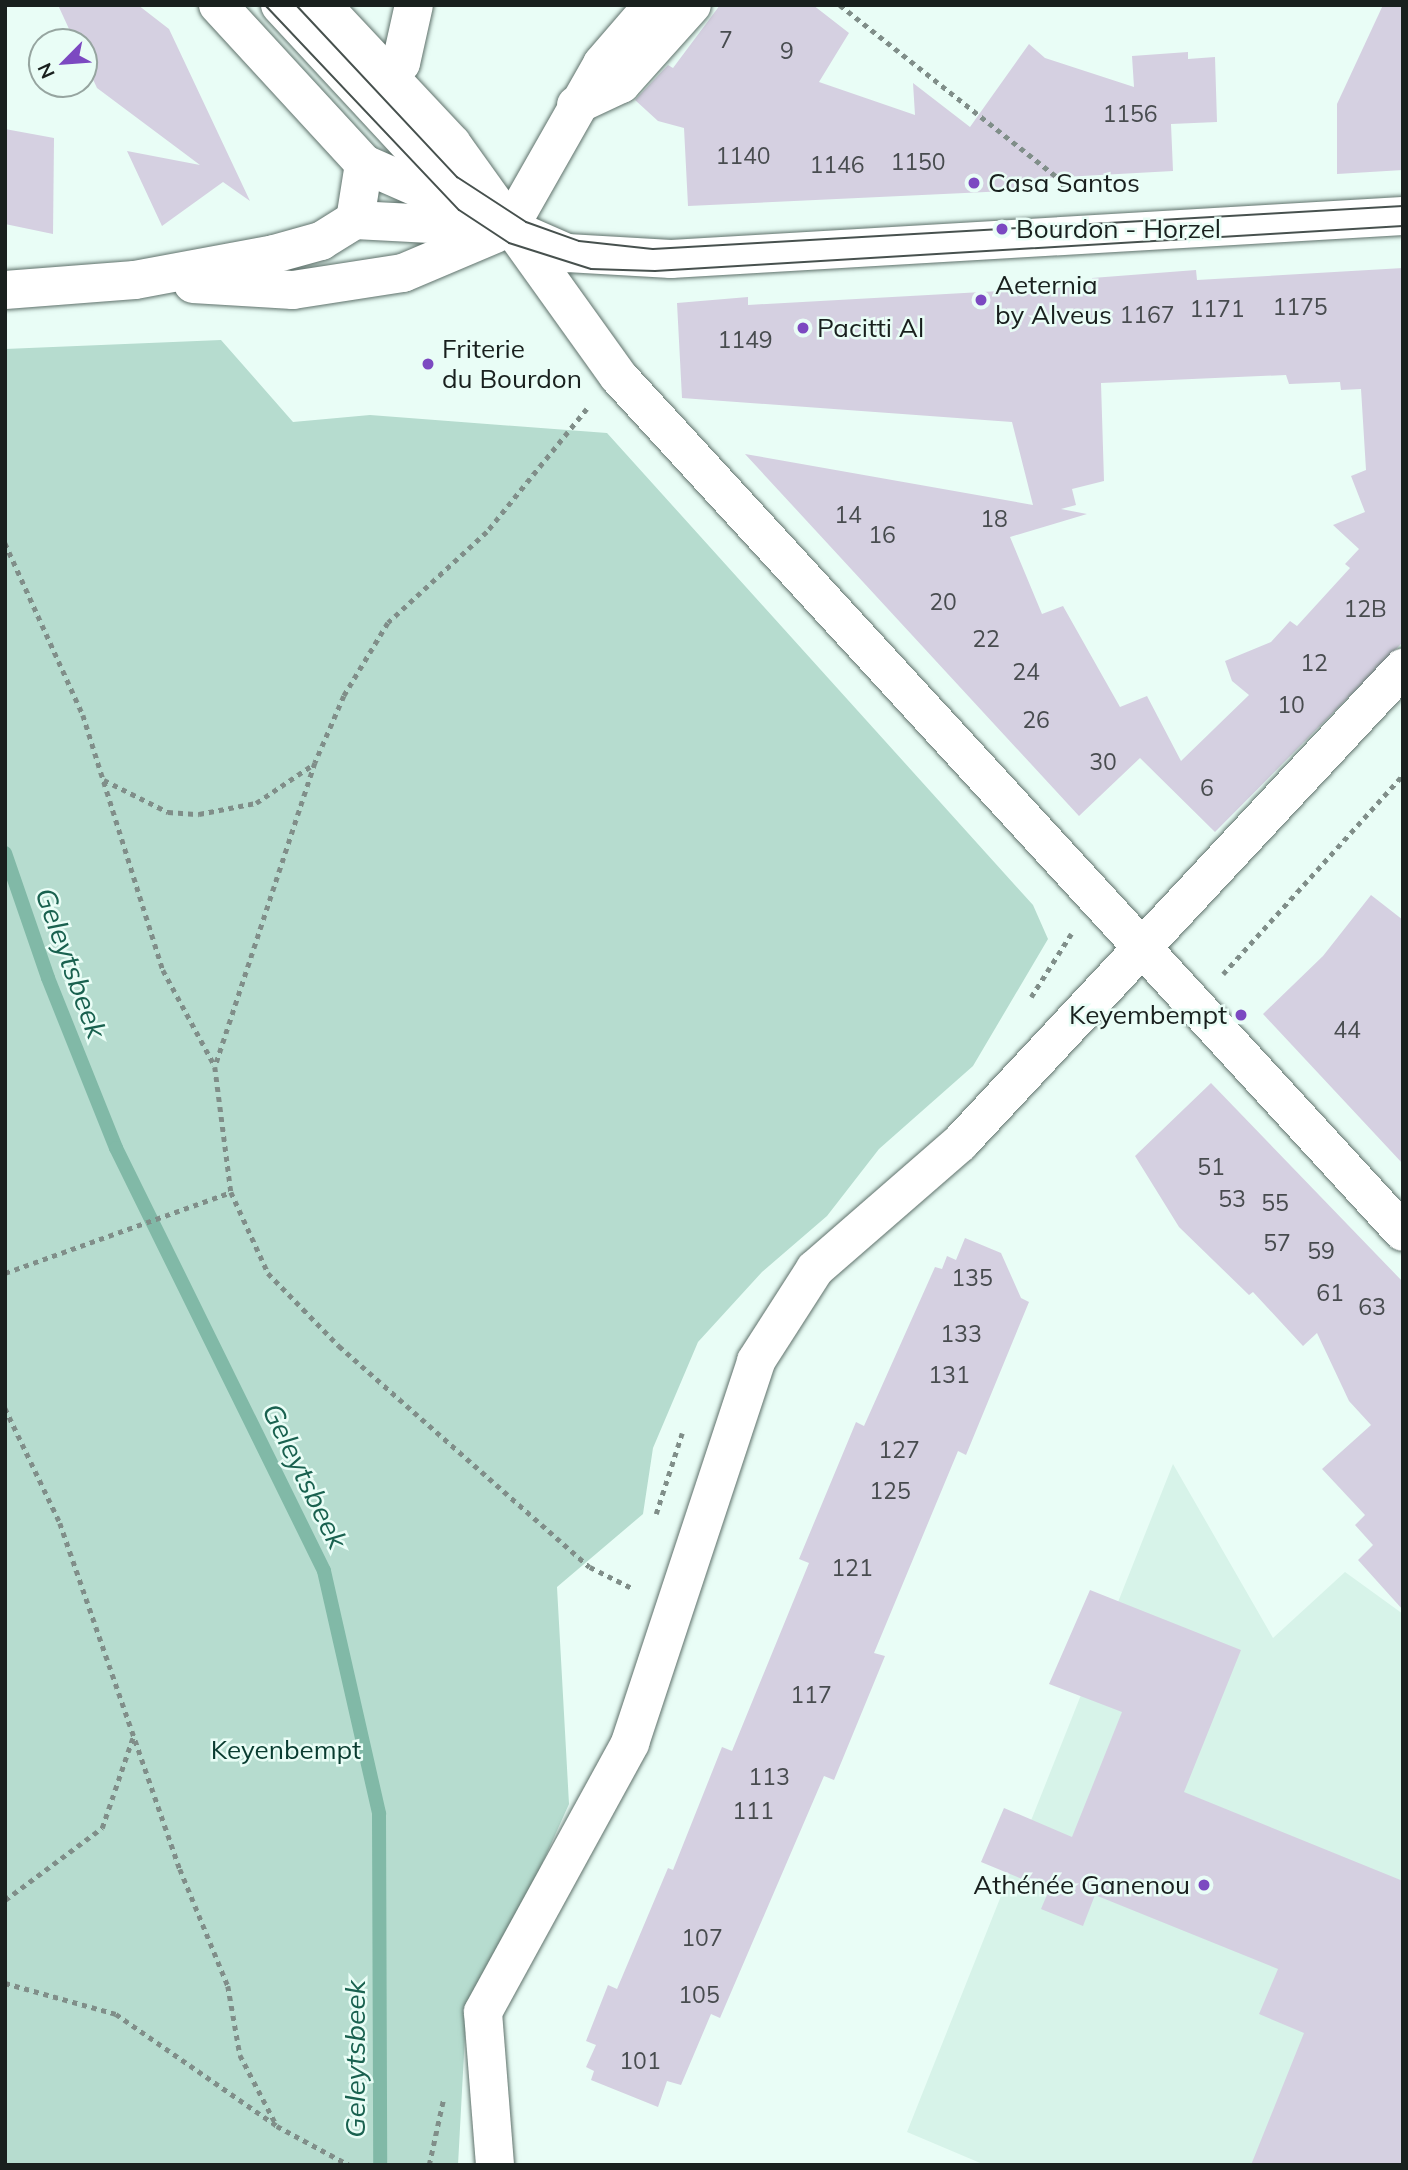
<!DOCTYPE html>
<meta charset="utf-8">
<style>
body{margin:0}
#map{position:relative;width:1408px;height:2170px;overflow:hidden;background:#e9fdf6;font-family:Mulish,sans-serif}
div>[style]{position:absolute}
.built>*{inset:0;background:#d7f3e9}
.green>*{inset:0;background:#b6dccf}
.stream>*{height:14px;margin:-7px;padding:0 7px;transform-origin:7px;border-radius:7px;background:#81b9a7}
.building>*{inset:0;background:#d5d0e1}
.path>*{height:4.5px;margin-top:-2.25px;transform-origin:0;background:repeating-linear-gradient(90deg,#808e89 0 5px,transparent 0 10px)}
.roads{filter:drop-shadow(0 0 2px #5f716b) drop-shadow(0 0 2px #5f716b)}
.minor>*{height:38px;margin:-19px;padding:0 19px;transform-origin:19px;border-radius:19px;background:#fff}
.major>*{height:38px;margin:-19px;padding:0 19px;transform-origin:19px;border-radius:19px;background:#fff}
.tram>*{height:2px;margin:-1px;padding:0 1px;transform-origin:1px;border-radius:1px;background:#47514e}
.dots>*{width:19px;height:19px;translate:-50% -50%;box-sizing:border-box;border:4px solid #e9fdf6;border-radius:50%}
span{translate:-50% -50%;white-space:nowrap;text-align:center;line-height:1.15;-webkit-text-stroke:5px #e9fdf6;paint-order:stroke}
.number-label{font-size:23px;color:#484c4f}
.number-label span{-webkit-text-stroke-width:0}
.poi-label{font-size:26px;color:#19201e}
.left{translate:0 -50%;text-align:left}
.right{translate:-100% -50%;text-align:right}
.park-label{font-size:26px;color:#093c30}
.water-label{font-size:28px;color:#19614f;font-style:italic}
.frame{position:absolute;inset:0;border:7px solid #19201e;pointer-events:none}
.north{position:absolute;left:28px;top:28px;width:70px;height:70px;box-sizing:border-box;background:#e9fdf6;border:2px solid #96a5a0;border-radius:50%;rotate:245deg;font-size:19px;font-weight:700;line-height:28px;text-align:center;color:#19201e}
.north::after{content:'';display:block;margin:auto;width:24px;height:32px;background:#7c49c1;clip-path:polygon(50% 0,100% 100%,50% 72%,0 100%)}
</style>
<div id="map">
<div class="built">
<i style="clip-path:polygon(1173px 1464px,1273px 1638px,1345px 1572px,1403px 1614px,1403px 2165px,985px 2165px,907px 2132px)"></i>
</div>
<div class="green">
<i style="clip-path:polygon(221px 340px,293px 422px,370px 415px,607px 433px,1033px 905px,1048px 939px,973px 1066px,879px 1149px,827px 1216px,762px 1272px,698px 1342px,653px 1448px,643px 1514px,557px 1587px,569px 1804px,465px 2035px,458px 2165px,5px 2165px,5px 349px)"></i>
</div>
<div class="stream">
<i style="left:5px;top:853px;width:132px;rotate:71deg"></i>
<i style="left:48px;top:978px;width:183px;rotate:68.2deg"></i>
<i style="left:116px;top:1148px;width:471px;rotate:63.8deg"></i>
<i style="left:324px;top:1571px;width:249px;rotate:77.2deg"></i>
<i style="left:379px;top:1814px;width:351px;rotate:89.8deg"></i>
</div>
<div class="building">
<i style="clip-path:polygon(58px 5px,138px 5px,169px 29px,250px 201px,223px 182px,162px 226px,127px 151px,200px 165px,97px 88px,84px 60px,84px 42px,75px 42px)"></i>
<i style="clip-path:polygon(720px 5px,813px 5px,849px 33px,819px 82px,915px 115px,913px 83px,970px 127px,1029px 44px,1045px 58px,1134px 87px,1132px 56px,1188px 52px,1188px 59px,1215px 57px,1217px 122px,1171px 124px,1173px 171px,1027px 179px,1026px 190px,688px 206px,684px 128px,658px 121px,635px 100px,668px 65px,673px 68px)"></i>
<i style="clip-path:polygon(1383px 5px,1403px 5px,1403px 170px,1337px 174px,1337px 104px)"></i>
<i style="clip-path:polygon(5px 129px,54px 138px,53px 234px,5px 224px)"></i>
<i style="clip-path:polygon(evenodd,1403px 268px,1403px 642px,1215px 832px,1140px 758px,1079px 816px,745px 454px,1033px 505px,1012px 422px,682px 398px,677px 303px,748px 297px,748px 305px,1092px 286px,1092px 278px,1196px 270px,1197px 280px,1403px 268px,1286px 375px,1289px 384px,1340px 382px,1341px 390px,1361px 389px,1366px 470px,1351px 476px,1365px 512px,1333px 525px,1359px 549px,1345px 564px,1350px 568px,1297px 626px,1290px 621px,1271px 642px,1225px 661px,1232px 681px,1249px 695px,1181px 761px,1147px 696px,1120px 707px,1063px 606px,1042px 614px,1010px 537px,1087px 514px,1061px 509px,1076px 505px,1072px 489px,1104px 481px,1101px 383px,1286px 375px)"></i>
<i style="clip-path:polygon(1371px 895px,1403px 920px,1403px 1164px,1263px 1014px,1323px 956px)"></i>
<i style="clip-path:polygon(1211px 1083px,1403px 1282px,1403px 1610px,1358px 1560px,1373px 1545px,1355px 1525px,1365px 1515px,1322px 1469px,1371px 1425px,1349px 1401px,1317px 1333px,1303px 1346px,1253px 1292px,1249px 1295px,1179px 1227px,1135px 1156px)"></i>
<i style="clip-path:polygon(965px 1238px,1001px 1253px,1021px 1298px,1029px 1302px,966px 1455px,958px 1451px,874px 1653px,885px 1656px,834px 1780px,824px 1776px,720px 2018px,711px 2014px,681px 2085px,667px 2081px,658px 2107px,591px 2080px,594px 2071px,586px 2067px,596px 2045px,586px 2041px,608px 1985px,617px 1989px,668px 1868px,673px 1870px,722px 1747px,732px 1751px,809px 1563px,799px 1559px,856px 1422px,864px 1426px,935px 1267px,942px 1269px,947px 1256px,956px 1260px)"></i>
<i style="clip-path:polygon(1090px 1590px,1241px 1650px,1184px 1792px,1403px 1881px,1403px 2165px,1251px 2165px,1304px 2033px,1259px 2014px,1278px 1969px,1095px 1895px,1083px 1926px,1041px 1909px,1049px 1890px,981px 1862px,1004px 1808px,1072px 1837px,1122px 1712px,1049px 1684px)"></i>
</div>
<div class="path">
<i style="left:840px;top:5px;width:285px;rotate:38.4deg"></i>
<i style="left:1063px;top:182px;width:11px;rotate:80deg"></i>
<i style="left:587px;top:409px;width:159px;rotate:129.1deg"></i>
<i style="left:487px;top:532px;width:134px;rotate:137.4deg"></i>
<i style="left:388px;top:623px;width:85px;rotate:121.1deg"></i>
<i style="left:344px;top:696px;width:73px;rotate:113.4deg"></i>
<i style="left:315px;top:763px;width:320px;rotate:108.2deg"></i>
<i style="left:215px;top:1067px;width:126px;rotate:82.7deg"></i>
<i style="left:231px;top:1192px;width:89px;rotate:65.4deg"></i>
<i style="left:268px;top:1273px;width:102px;rotate:45.8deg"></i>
<i style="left:339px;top:1346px;width:334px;rotate:41.4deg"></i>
<i style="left:590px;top:1567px;width:49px;rotate:26.6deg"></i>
<i style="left:5px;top:543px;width:189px;rotate:65.6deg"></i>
<i style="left:83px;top:715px;width:267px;rotate:72.6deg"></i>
<i style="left:163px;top:970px;width:109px;rotate:61.6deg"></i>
<i style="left:104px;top:780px;width:72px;rotate:26.6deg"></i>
<i style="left:168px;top:812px;width:31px;rotate:4deg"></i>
<i style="left:199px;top:814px;width:58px;rotate:-10.9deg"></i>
<i style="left:256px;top:803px;width:70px;rotate:-33.9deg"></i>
<i style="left:1223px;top:974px;width:268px;rotate:-47.9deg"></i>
<i style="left:1031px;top:997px;width:75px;rotate:-57.6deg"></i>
<i style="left:5px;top:1273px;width:240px;rotate:-19.7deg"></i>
<i style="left:5px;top:1408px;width:127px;rotate:64.4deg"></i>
<i style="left:60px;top:1523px;width:366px;rotate:70.9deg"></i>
<i style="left:180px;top:1869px;width:126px;rotate:67.7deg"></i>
<i style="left:228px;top:1986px;width:70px;rotate:80.1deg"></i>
<i style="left:240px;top:2055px;width:80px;rotate:62.5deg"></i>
<i style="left:656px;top:1514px;width:85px;rotate:-72.2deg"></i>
<i style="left:5px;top:1900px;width:121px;rotate:-36.6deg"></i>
<i style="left:102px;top:1828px;width:96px;rotate:-71.2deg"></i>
<i style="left:5px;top:1983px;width:115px;rotate:15.6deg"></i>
<i style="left:116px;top:2014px;width:196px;rotate:34.8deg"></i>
<i style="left:277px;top:2126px;width:82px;rotate:28.4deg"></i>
<i style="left:429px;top:2165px;width:66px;rotate:-77.7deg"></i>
</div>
<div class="roads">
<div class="minor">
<i style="left:280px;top:5px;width:237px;rotate:47.2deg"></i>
<i style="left:441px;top:179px;width:47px;rotate:35.4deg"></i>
<i style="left:388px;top:76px;width:18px;rotate:-45deg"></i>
<i style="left:401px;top:63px;width:59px;rotate:-77.4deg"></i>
<i style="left:576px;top:105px;width:50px;rotate:-25deg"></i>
<i style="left:621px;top:84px;width:106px;rotate:-48.1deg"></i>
<i style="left:355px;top:220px;width:57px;rotate:-80.9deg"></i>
<i style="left:509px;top:228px;width:189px;rotate:-60.4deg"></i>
<i style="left:602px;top:64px;width:78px;rotate:-49.2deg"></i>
<i style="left:193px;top:284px;width:100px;rotate:3.4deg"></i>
<i style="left:293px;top:290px;width:111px;rotate:-8.8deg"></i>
<i style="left:403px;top:273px;width:100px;rotate:-23deg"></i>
<i style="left:5px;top:290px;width:130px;rotate:-4.4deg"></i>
<i style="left:135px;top:280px;width:141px;rotate:-10.6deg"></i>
<i style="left:274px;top:254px;width:49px;rotate:-15.5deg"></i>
<i style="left:321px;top:241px;width:40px;rotate:-32deg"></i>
<i style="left:355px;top:220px;width:154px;rotate:3deg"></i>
<i style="left:495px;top:2165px;width:153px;rotate:-94.5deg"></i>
<i style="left:483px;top:2012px;width:307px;rotate:-61.3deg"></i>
<i style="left:630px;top:1743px;width:402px;rotate:-71.7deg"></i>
<i style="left:756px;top:1361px;width:109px;rotate:-57.3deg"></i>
<i style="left:815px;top:1269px;width:192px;rotate:-41deg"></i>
<i style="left:960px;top:1143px;width:650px;rotate:-47deg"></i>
</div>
<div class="major">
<i style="left:218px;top:5px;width:216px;rotate:47.4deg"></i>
<i style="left:364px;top:164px;width:222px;rotate:23.7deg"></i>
<i style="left:567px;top:253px;width:104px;rotate:3.3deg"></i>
<i style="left:671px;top:259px;width:733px;rotate:-3.36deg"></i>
<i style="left:322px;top:5px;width:190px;rotate:46.9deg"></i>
<i style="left:452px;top:144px;width:285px;rotate:54.4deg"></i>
<i style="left:618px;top:376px;width:1161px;rotate:47.48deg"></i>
</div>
</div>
<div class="tram">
<i style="left:265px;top:5px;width:282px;rotate:46.6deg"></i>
<i style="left:459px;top:210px;width:60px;rotate:33.4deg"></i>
<i style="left:509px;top:243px;width:86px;rotate:17.6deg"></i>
<i style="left:591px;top:269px;width:64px;rotate:1.8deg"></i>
<i style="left:655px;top:271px;width:749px;rotate:-3.44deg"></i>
<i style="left:296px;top:5px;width:236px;rotate:46.9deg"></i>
<i style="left:457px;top:177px;width:82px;rotate:33.1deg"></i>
<i style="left:526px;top:222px;width:56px;rotate:19.7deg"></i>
<i style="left:579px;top:241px;width:74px;rotate:6.2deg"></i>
<i style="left:653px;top:249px;width:751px;rotate:-3.28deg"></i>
</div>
<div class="dots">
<i style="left:974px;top:183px;background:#7c49c1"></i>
<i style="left:1002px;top:229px;background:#7c49c1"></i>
<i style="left:981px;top:300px;background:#7c49c1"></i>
<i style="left:803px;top:328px;background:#7c49c1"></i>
<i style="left:428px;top:364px;background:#7c49c1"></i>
<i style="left:1241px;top:1015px;background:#7c49c1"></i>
<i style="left:1204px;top:1885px;background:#7c49c1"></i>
</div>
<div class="number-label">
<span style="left:726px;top:40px">7</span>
<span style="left:787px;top:51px">9</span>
<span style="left:1130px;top:114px">1156</span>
<span style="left:743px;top:156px">1140</span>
<span style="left:918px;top:162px">1150</span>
<span style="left:837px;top:165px">1146</span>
<span style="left:1300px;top:307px">1175</span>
<span style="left:1217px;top:309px">1171</span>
<span style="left:1147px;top:315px">1167</span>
<span style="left:745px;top:340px">1149</span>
<span style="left:848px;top:515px">14</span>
<span style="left:994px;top:519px">18</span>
<span style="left:882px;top:535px">16</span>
<span style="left:943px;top:602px">20</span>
<span style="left:1365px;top:609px">12B</span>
<span style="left:986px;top:639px">22</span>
<span style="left:1314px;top:663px">12</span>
<span style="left:1026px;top:672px">24</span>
<span style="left:1291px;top:705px">10</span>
<span style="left:1036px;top:720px">26</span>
<span style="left:1103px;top:762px">30</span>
<span style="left:1207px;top:788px">6</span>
<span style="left:1347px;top:1030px">44</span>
<span style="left:1211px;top:1167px">51</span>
<span style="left:1232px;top:1199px">53</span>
<span style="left:1275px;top:1203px">55</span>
<span style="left:1277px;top:1243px">57</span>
<span style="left:1321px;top:1251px">59</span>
<span style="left:972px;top:1278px">135</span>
<span style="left:1330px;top:1293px">61</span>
<span style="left:1372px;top:1307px">63</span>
<span style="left:961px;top:1334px">133</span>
<span style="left:949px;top:1375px">131</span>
<span style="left:899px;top:1450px">127</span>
<span style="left:890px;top:1491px">125</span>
<span style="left:852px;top:1568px">121</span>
<span style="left:811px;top:1695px">117</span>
<span style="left:769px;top:1777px">113</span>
<span style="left:753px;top:1811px">111</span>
<span style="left:702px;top:1938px">107</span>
<span style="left:699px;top:1995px">105</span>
<span style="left:640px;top:2061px">101</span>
</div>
<div class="poi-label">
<span class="left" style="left:988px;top:183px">Casa Santos</span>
<span class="left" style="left:1016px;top:229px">Bourdon - Horzel</span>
<span class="left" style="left:995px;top:300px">Aeternia<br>by Alveus</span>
<span class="left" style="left:817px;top:328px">Pacitti Al</span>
<span class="left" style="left:442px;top:364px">Friterie<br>du Bourdon</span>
<span class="right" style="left:1227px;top:1015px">Keyembempt</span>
<span class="right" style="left:1190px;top:1885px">Athénée Ganenou</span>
</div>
<div class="park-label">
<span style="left:286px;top:1750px">Keyenbempt</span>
</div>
<div class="water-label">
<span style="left:71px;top:963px;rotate:70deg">Geleytsbeek</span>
<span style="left:305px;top:1476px;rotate:64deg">Geleytsbeek</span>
<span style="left:355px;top:2059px;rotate:-90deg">Geleytsbeek</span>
</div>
<div class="frame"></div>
<div class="north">N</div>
</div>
